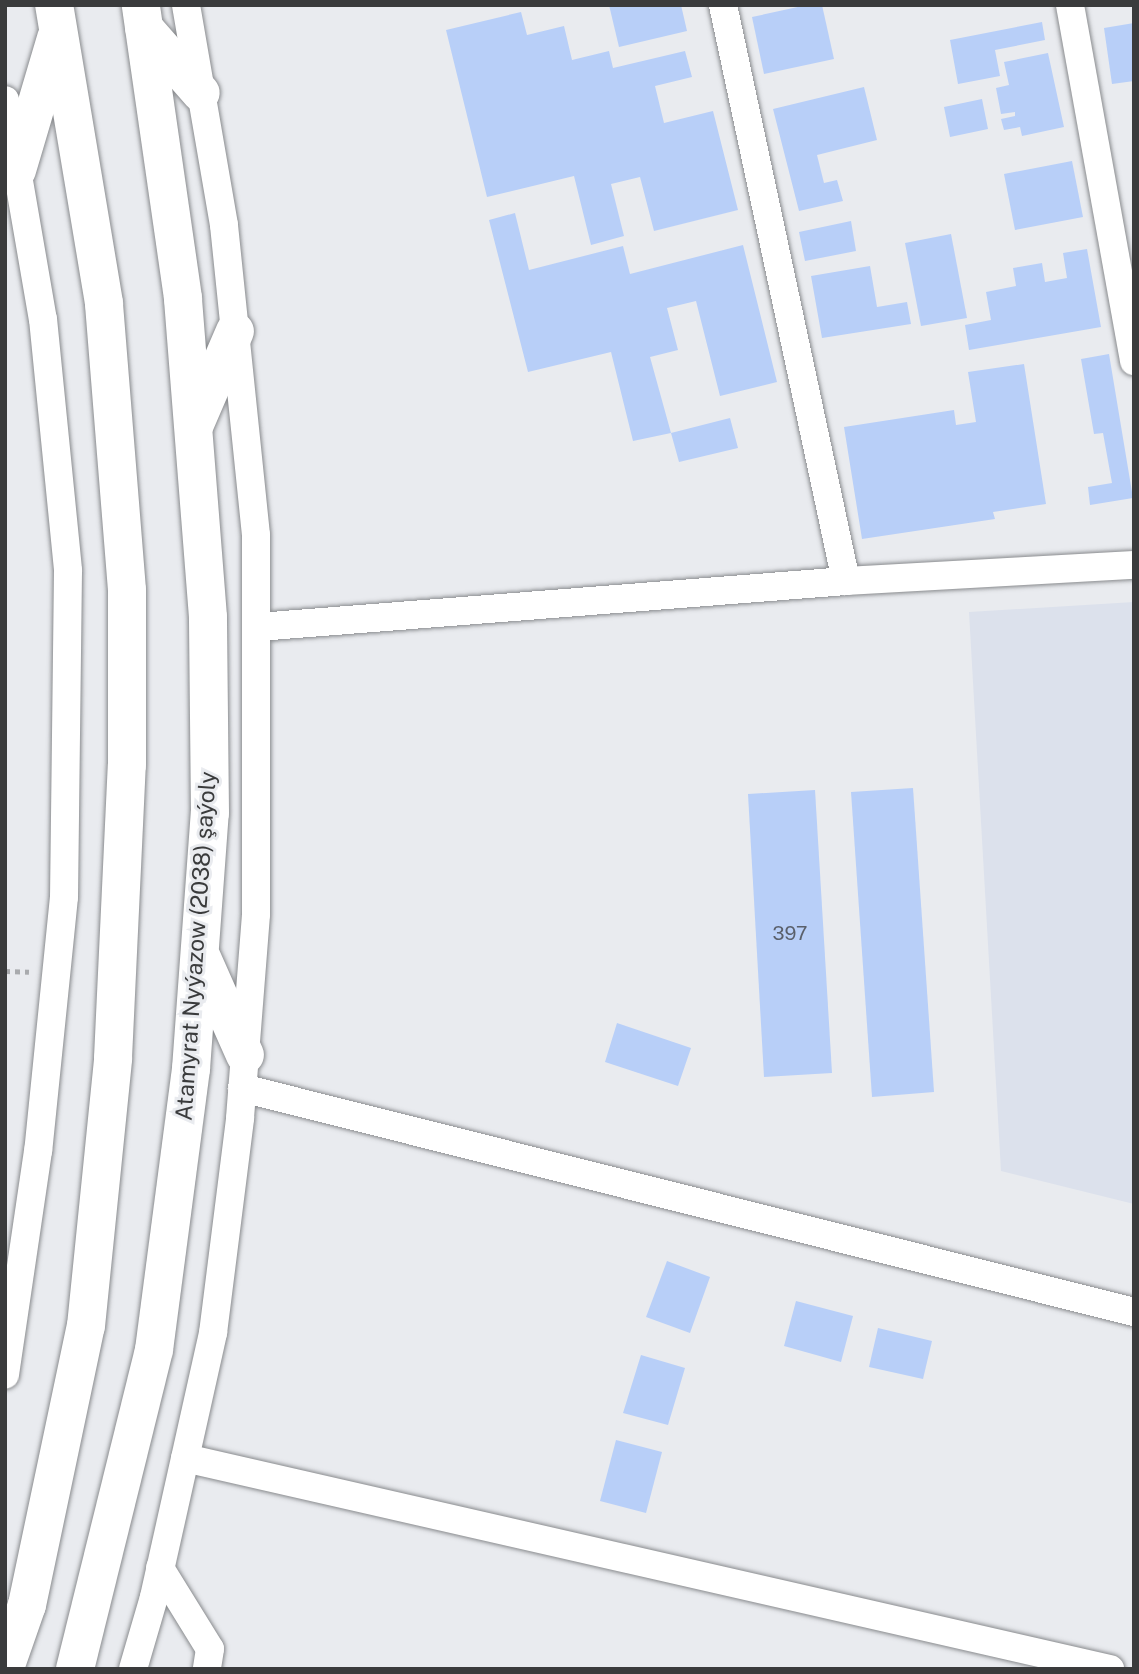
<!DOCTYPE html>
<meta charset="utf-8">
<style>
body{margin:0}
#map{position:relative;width:1139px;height:1674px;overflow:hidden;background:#e9ebef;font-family:"Public Sans",sans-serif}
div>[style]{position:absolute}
.built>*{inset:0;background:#dce1ec}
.building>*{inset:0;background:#b8cff8}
.path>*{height:4.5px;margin-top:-2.25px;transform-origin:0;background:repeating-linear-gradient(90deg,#a9abae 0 5px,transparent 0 10px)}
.roads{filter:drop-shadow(0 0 2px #898b8e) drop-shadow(0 0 2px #898b8e)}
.street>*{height:28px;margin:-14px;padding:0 14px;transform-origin:14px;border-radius:14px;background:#fff}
.primary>*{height:38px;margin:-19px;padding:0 19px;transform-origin:19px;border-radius:19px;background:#fff}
span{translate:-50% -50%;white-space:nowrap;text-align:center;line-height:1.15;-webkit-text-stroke:6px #e9ebef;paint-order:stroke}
.number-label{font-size:19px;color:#5a606b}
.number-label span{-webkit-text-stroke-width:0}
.street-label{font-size:23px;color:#3a3b3c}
.frame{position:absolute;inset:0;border:7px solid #3a3b3c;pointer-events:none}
</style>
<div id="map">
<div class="built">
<i style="clip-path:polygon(1134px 602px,1134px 1204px,1001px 1171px,969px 612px)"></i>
</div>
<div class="building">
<i style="clip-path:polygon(609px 5px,681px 5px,687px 31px,619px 47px)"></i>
<i style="clip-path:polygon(807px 5px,822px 5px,834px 59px,764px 74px,752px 17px)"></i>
<i style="clip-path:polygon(521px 12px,527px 35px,564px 26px,572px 60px,609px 51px,613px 68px,685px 51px,692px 77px,655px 86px,664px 123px,713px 111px,738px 210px,654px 231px,640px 177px,611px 184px,624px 236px,591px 245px,574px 176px,487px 197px,446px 30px)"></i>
<i style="clip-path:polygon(1042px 22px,1045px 40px,995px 50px,1000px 76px,958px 84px,950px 40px)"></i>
<i style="clip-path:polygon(1134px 23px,1134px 81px,1112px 84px,1104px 28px)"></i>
<i style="clip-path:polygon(1048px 53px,1064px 127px,1022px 136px,1020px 127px,1004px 130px,1001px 119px,1015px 116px,1015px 112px,1001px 114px,996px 88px,1009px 85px,1004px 62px)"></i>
<i style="clip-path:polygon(864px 87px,877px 140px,817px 155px,824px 183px,837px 180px,843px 201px,799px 211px,773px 109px)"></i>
<i style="clip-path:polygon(982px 99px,988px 129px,950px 137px,944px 107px)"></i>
<i style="clip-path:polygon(1072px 161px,1083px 217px,1015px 230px,1004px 174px)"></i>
<i style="clip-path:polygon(515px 213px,529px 270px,623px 246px,630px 274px,743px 245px,777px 382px,720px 396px,696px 301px,667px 308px,678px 350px,650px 357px,671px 433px,633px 441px,611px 352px,528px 372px,489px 220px)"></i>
<i style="clip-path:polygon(851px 221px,856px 251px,805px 261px,799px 232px)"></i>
<i style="clip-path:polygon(951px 234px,967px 318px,921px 326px,905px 243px)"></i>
<i style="clip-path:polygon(1087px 249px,1101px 327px,969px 350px,965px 325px,991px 320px,986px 292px,1016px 286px,1013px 268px,1042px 263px,1045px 282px,1067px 278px,1063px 253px)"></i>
<i style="clip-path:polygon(870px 266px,877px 307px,907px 302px,911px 324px,822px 338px,811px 276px)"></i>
<i style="clip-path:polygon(1109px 354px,1133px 498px,1090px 505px,1088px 487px,1112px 483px,1103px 433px,1094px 434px,1081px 359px)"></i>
<i style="clip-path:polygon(1024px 364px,1046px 504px,993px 512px,995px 519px,862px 539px,844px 427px,954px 410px,956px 425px,976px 422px,968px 372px)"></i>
<i style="clip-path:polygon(730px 418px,738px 448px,679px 462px,671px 433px)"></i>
<i style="clip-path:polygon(913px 788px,934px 1092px,872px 1097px,851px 792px)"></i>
<i style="clip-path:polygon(815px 790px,832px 1073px,764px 1077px,748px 794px)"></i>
<i style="clip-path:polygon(617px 1023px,691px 1048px,678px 1086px,605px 1062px)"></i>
<i style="clip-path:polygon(667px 1261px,710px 1277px,690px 1333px,646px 1317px)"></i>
<i style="clip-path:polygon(796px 1301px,853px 1316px,841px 1362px,784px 1346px)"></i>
<i style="clip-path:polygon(878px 1328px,932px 1341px,923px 1379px,869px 1367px)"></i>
<i style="clip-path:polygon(641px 1355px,685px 1368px,668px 1425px,623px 1413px)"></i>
<i style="clip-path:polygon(616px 1440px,662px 1452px,646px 1513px,600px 1501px)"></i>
</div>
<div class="path">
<i style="left:5px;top:971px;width:24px;rotate:2deg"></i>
</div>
<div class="roads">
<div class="street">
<i style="left:723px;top:5px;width:589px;rotate:77.95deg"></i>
<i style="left:1070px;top:5px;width:362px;rotate:79.8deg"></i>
<i style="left:5px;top:100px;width:222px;rotate:80.2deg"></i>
<i style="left:43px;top:319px;width:253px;rotate:84.3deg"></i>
<i style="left:68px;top:571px;width:326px;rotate:90.7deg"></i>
<i style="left:64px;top:897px;width:255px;rotate:95.8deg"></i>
<i style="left:38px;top:1151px;width:226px;rotate:98.4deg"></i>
<i style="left:258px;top:627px;width:590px;rotate:-4.47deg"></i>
<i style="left:846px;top:581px;width:288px;rotate:-3.2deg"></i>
<i style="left:242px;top:1088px;width:920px;rotate:14.1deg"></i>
<i style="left:185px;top:1458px;width:949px;rotate:12.85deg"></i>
<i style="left:160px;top:1568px;width:95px;rotate:58.3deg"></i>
<i style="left:210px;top:1649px;width:20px;rotate:99deg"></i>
<i style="left:133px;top:1669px;width:75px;rotate:-73.7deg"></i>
<i style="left:154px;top:1597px;width:271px;rotate:-77.4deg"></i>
<i style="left:213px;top:1333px;width:217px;rotate:-82.8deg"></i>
<i style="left:240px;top:1118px;width:205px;rotate:-85.5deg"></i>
<i style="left:256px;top:914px;width:379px;rotate:-90deg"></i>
<i style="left:256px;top:535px;width:312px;rotate:-95.9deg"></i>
<i style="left:224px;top:225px;width:223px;rotate:-99.8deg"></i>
</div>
<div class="primary">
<i style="left:144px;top:28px;width:86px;rotate:48.8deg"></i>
<i style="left:17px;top:170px;width:138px;rotate:-73.5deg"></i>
<i style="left:195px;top:424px;width:101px;rotate:-66.7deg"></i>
<i style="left:202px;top:958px;width:106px;rotate:66.1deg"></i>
<i style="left:5px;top:1668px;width:67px;rotate:-70.8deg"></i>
<i style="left:27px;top:1605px;width:285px;rotate:-78.1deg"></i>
<i style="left:86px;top:1326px;width:269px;rotate:-84.2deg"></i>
<i style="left:113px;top:1058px;width:293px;rotate:-87.3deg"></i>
<i style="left:127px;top:765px;width:175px;rotate:-90deg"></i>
<i style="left:127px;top:590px;width:288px;rotate:-94.6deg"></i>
<i style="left:104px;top:303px;width:302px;rotate:-99.5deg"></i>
<i style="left:75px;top:1669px;width:329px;rotate:-76.1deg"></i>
<i style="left:154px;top:1350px;width:283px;rotate:-82.5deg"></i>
<i style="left:191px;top:1069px;width:257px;rotate:-85.8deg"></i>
<i style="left:210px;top:813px;width:196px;rotate:-90.6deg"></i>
<i style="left:208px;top:617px;width:320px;rotate:-94.5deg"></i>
<i style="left:183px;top:298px;width:296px;rotate:-98.2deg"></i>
</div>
</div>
<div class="number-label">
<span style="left:790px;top:934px">397</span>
</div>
<div class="street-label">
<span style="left:196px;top:946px;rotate:-86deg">Atamyrat Nyýazow (2038) şaýoly</span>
</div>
<div class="frame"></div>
</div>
